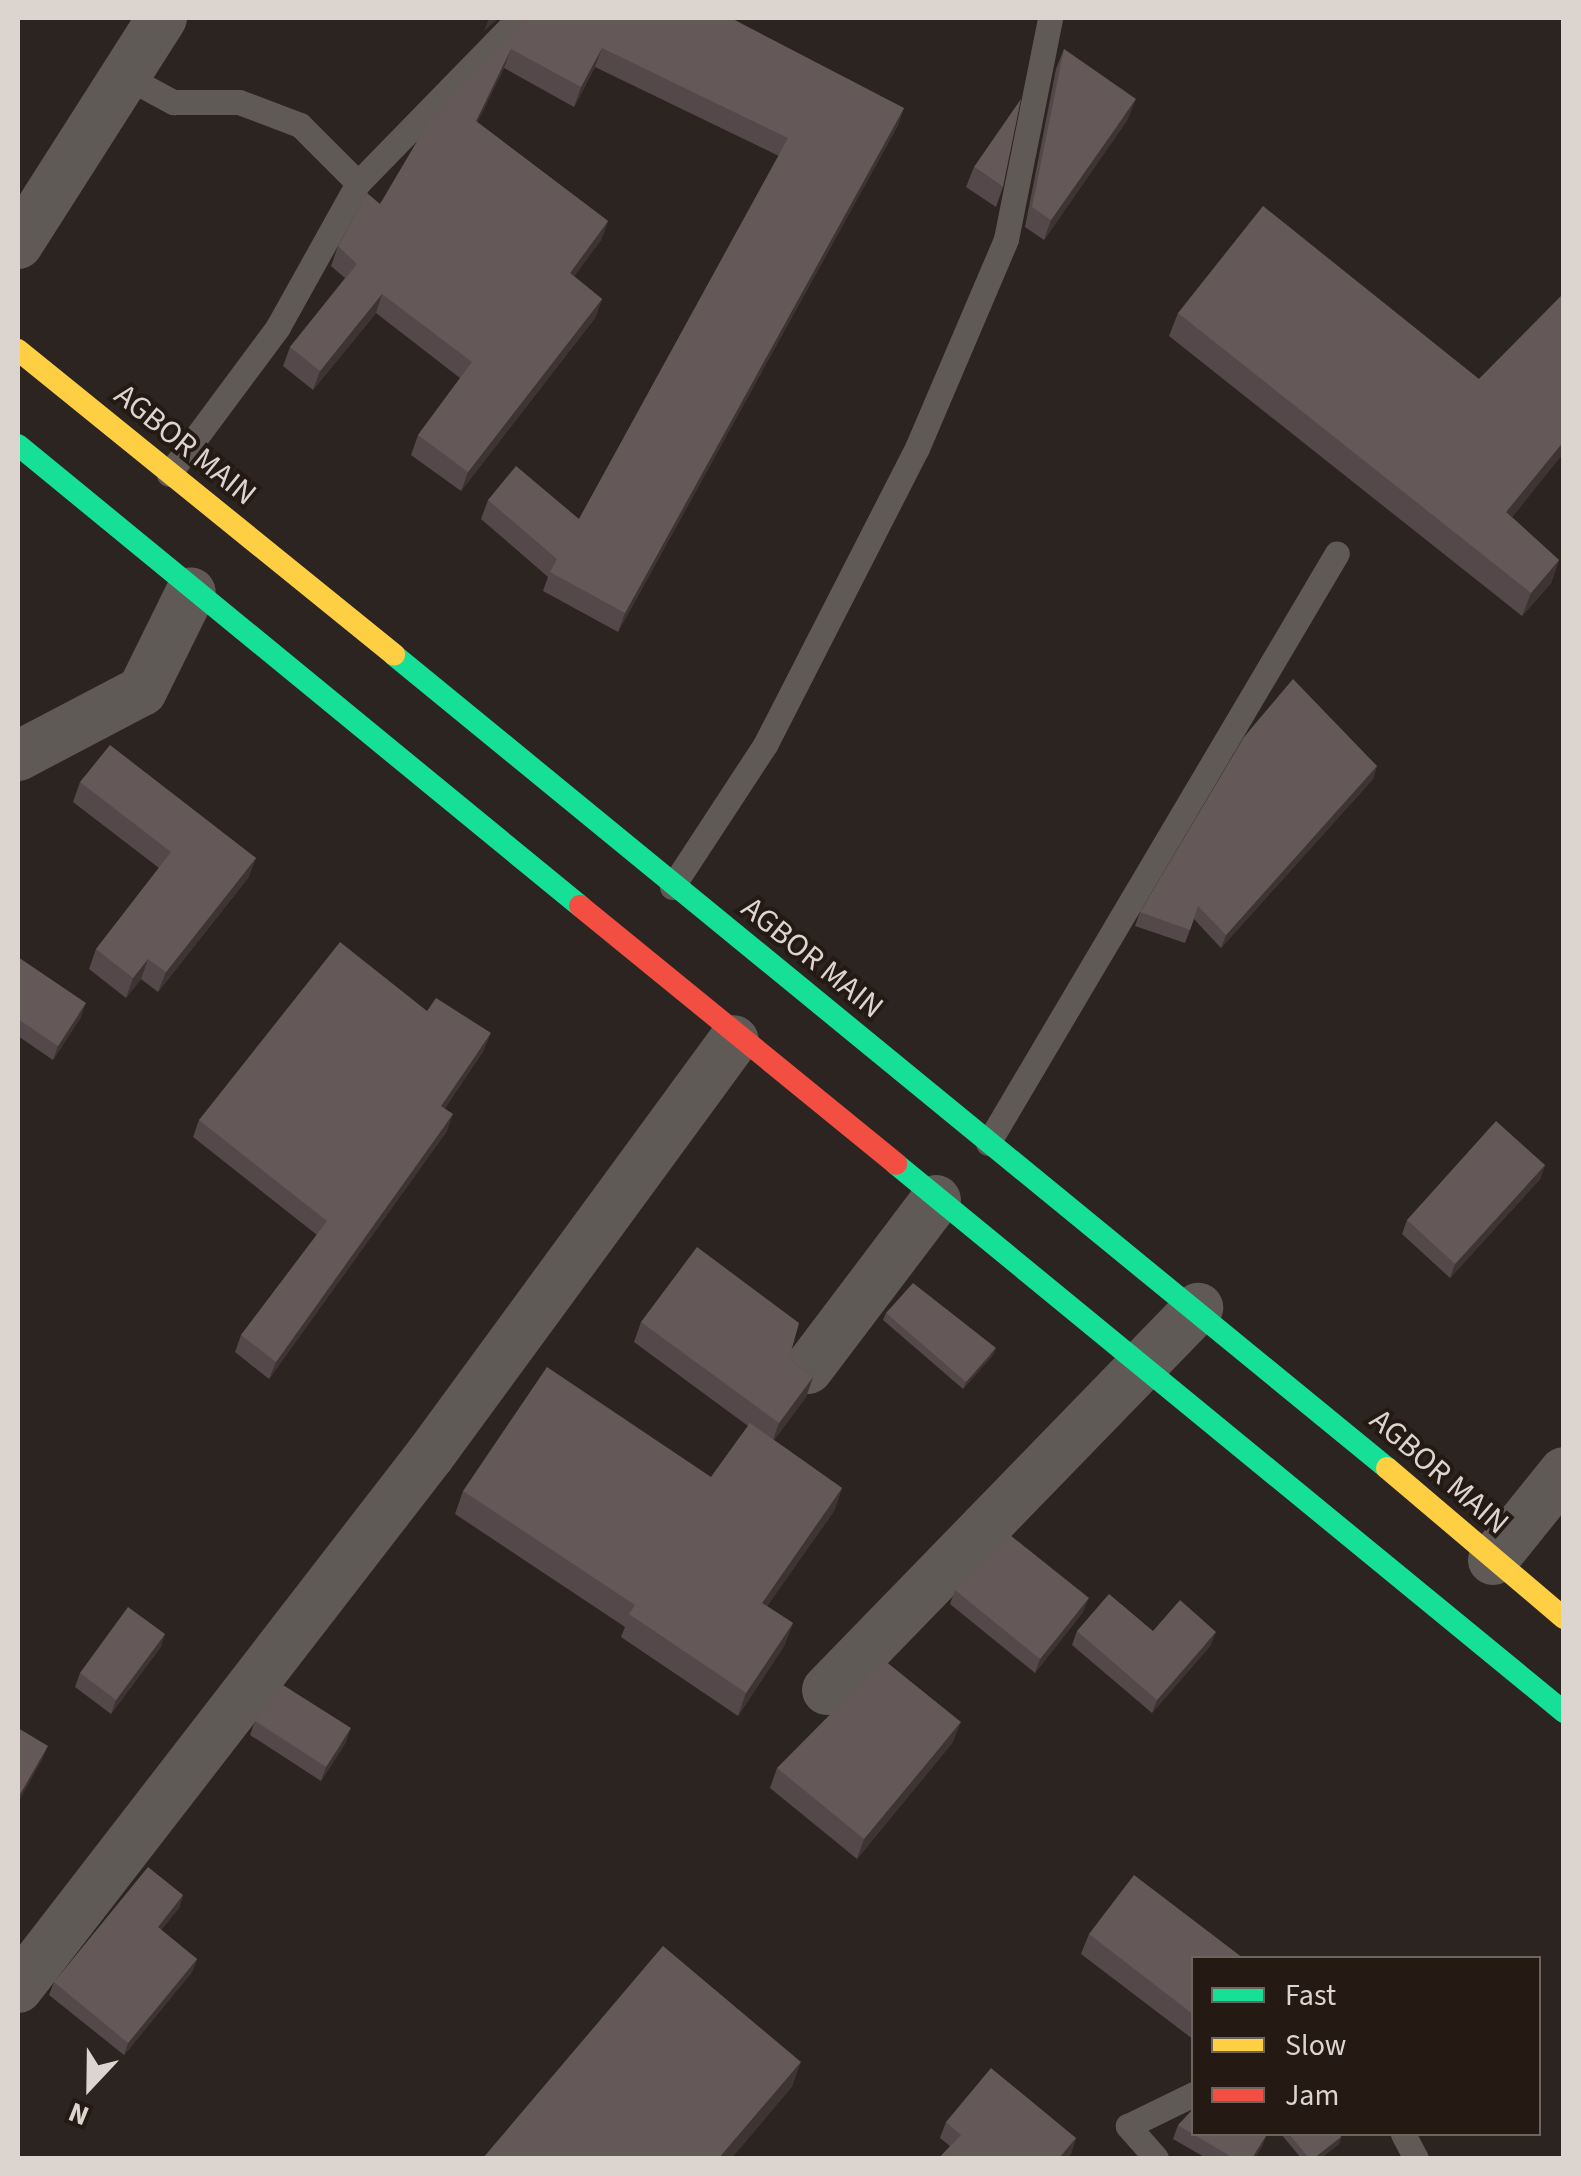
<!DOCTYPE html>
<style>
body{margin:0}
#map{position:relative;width:1581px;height:2176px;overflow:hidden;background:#2b2420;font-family:"Source Sans 3",sans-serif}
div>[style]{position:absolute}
.lane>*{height:25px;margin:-12.5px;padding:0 12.5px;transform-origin:12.5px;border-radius:12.5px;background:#605a56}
.street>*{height:50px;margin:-25px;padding:0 25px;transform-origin:25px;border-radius:25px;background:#605a56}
.fast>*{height:22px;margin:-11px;padding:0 11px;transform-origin:11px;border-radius:11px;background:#16e098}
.slow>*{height:22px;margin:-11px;padding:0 11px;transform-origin:11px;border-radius:11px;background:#ffcf43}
.jam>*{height:22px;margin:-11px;padding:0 11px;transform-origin:11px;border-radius:11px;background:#f24e42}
.wall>*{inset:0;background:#55484b}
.shaded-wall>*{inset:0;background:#3e3434}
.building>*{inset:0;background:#645859}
span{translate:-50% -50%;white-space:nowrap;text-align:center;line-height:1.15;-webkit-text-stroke:8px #251a13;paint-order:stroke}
.street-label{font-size:32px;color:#dcd4cf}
.frame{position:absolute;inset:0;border:20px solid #dcd4cf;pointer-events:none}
.legend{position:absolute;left:1191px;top:1956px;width:350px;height:180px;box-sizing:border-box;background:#251a13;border:2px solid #6e645e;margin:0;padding:12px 18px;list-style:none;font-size:30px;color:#dcd4cf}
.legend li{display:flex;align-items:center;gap:20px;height:50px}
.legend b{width:50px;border:2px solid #6e645e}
.north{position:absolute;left:40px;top:2036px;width:100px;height:100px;-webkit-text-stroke:8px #251a13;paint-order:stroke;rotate:202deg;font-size:28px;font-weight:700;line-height:40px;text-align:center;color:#dcd4cf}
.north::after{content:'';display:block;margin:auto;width:35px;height:45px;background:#dcd4cf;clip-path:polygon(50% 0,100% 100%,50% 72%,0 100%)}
</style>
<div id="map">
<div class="lane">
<i style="left:125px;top:76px;width:55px;rotate:28.4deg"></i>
<i style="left:173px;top:102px;width:66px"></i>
<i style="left:239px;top:102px;width:65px;rotate:20.7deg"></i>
<i style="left:300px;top:125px;width:82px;rotate:45deg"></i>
<i style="left:358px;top:183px;width:165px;rotate:119.1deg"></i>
<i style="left:278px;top:327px;width:183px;rotate:126.6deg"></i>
<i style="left:358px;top:183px;width:231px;rotate:-45.7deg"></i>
<i style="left:672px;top:887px;width:170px;rotate:-56.8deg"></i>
<i style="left:765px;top:745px;width:334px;rotate:-62.9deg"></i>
<i style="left:917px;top:448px;width:227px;rotate:-66.9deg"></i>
<i style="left:1006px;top:239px;width:225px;rotate:-78.7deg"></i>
<i style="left:988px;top:1143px;width:685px;rotate:-59.39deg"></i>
<i style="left:1403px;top:2134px;width:27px;rotate:62deg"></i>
<i style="left:1156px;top:2158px;width:43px;rotate:-131.2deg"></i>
<i style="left:1128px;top:2126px;width:73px;rotate:-25.9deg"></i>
</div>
<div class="street">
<i style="left:18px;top:244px;width:268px;rotate:-57.5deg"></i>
<i style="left:18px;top:756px;width:140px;rotate:-27.7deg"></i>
<i style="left:142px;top:691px;width:110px;rotate:-63.7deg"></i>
<i style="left:808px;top:1369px;width:212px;rotate:-52.9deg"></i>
<i style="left:1493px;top:1560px;width:113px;rotate:-51.1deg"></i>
<i style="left:827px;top:1690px;width:533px;rotate:-45.84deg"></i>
<i style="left:18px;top:1988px;width:674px;rotate:-52.3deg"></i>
<i style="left:430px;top:1455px;width:514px;rotate:-53.78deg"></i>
</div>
<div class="fast">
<i style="left:18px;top:445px;width:727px;rotate:39.36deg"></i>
<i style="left:394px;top:655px;width:1283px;rotate:39.31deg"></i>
<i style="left:896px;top:1164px;width:864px;rotate:39.36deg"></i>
</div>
<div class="slow">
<i style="left:18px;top:350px;width:484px;rotate:39deg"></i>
<i style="left:1387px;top:1468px;width:232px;rotate:40.3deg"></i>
</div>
<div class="jam">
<i style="left:580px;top:906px;width:408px;rotate:39.2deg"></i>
</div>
<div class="wall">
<i style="clip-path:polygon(528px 18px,904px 108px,897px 127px,618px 632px,543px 591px,548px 577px,481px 519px,488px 500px,579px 519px,779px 156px,595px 67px,574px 107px,504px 68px,477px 122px,608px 221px,601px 240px,574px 276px,602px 299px,595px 318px,461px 491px,411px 455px,418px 435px,460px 378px,376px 313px,313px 390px,283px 366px,290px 347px,345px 278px,331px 266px,338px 246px,380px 204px)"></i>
<i style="clip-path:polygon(1064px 49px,1128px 119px,1044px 240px,1025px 227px,1056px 69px)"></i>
<i style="clip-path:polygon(974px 167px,1003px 187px,996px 207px,966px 187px)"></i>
<i style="clip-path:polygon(1564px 293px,1564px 458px,1561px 456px,1512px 517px,1559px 560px,1551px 583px,1522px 616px,1169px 336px,1178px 313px,1479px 379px)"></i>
<i style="clip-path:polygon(1377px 766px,1373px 779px,1221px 948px,1194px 919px,1185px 943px,1135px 926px,1140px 912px)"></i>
<i style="clip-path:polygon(80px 782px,256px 858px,248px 878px,158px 992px,141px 979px,126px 998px,89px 969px,96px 949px,159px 868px,73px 802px)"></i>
<i style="clip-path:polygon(18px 957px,81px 1017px,53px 1060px,18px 1036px)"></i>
<i style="clip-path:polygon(427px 1011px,484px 1050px,445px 1108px,447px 1131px,269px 1379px,235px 1352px,241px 1335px,317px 1235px,193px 1137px,199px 1120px)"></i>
<i style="clip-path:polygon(1545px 1165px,1540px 1179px,1450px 1278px,1402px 1234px,1407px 1220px)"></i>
<i style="clip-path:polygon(886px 1313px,993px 1355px,963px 1389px,883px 1320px)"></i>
<i style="clip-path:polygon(641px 1322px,789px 1359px,813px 1377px,806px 1397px,774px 1440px,842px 1488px,834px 1511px,767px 1606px,793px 1623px,784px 1646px,738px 1716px,621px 1637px,625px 1627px,455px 1514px,463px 1491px,711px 1477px,748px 1426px,634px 1342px)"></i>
<i style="clip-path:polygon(955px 1590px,1083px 1612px,1035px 1673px,950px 1604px)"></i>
<i style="clip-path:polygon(1077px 1631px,1153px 1631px,1211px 1645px,1152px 1713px,1072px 1645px)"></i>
<i style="clip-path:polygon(165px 1634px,160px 1648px,111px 1714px,75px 1687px,80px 1673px)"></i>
<i style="clip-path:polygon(255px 1721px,346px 1742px,321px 1781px,250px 1735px)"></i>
<i style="clip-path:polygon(953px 1742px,857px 1859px,770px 1788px,777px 1768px)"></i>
<i style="clip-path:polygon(183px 1895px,179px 1908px,161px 1930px,197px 1959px,192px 1972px,124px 2055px,49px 1995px,54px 1982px)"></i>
<i style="clip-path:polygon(1089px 1934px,1194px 1958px,1194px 2040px,1081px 1954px)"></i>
<i style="clip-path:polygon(946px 2122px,1076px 2138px,1071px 2154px,1067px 2158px,939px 2158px,950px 2146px,940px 2138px)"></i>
<i style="clip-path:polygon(1178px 2125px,1267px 2134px,1262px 2146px,1255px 2158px,1206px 2158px,1173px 2139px)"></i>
<i style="clip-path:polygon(1281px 2134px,1339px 2134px,1341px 2137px,1339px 2144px,1321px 2158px,1301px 2158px)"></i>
</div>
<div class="shaded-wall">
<i style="clip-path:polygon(489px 18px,499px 18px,484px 31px)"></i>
<i style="clip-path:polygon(602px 48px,595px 67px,574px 107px,581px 87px)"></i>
<i style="clip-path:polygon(511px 49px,504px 68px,469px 140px,476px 121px)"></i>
<i style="clip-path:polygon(1136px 99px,1128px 119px,1044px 240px,1051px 220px)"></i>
<i style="clip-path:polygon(904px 108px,897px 127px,618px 632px,625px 613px)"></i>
<i style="clip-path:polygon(608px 221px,601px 240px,563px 292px,570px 273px)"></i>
<i style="clip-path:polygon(382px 294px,376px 313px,313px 390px,320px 371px)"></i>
<i style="clip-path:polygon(602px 299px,595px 318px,461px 491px,468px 472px)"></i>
<i style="clip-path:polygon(1564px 441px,1564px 450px,1561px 456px,1498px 535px,1506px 512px)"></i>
<i style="clip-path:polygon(1559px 560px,1551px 583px,1522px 616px,1531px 593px)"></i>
<i style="clip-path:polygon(1377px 766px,1373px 779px,1221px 948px,1226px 935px)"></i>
<i style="clip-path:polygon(256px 858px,248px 878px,158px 992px,166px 972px)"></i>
<i style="clip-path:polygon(148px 959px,141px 979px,126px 998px,133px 978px)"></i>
<i style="clip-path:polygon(86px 1003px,81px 1017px,53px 1060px,58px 1046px)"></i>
<i style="clip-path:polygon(491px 1033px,484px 1050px,435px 1123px,441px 1106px)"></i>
<i style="clip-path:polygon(453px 1114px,447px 1131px,269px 1379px,276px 1362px)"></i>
<i style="clip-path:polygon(1545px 1165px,1540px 1179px,1450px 1278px,1455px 1264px)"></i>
<i style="clip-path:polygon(996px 1348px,993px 1355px,963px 1389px,966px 1382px)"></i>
<i style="clip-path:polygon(813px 1377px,806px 1397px,772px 1443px,779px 1423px)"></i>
<i style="clip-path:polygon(842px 1488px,834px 1511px,754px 1625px,762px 1603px)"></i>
<i style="clip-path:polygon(1089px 1598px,1083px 1612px,1035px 1673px,1040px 1659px)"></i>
<i style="clip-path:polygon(793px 1623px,784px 1646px,738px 1716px,746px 1693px)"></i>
<i style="clip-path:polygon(1216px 1632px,1211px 1645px,1152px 1713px,1157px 1700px)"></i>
<i style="clip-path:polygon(165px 1634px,160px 1648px,111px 1714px,116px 1700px)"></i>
<i style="clip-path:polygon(961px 1722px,953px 1742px,857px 1859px,864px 1839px)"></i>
<i style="clip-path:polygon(351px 1728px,346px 1742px,321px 1781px,326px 1767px)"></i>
<i style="clip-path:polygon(48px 1746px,43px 1758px,18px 1803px,18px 1798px)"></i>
<i style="clip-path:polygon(183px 1895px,179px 1908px,153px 1940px,158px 1927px)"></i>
<i style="clip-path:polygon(197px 1959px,192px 1972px,124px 2055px,128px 2043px)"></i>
<i style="clip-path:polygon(801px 2062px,792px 2087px,732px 2158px,719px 2158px)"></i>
<i style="clip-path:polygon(1267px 2134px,1262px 2146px,1255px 2158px,1252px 2158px)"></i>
<i style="clip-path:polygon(1341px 2137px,1339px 2144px,1321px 2158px,1314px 2158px)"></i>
<i style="clip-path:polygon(1076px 2138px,1071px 2154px,1067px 2158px,1059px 2158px)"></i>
</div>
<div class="building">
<i style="clip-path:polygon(528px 18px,731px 18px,904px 108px,625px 613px,550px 572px,557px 559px,488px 500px,516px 466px,579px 519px,788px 138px,602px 48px,581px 87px,511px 49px,476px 121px,608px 221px,570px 273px,602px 299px,468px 472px,418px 435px,472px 362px,382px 294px,320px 371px,290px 347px,357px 264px,338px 246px,367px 193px,380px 204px,429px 121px)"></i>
<i style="clip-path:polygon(1064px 49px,1136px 99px,1051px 220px,1032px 207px)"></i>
<i style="clip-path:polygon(1021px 99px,1003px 187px,974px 167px)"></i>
<i style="clip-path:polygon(1263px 206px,1479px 379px,1564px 293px,1564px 441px,1506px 512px,1559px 560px,1531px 593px,1178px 313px)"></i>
<i style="clip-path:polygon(1293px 679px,1377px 766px,1226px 935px,1198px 906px,1190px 930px,1140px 912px,1244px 737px)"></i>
<i style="clip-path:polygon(110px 745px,256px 858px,166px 972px,148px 959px,133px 978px,96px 949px,171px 852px,80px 782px)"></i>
<i style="clip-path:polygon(340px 942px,427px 1011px,436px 998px,491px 1033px,441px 1106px,453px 1114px,276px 1362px,241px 1335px,327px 1221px,199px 1120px)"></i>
<i style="clip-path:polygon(18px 957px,86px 1003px,58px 1046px,18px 1019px)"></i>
<i style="clip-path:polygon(1496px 1121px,1545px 1165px,1455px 1264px,1407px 1220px)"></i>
<i style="clip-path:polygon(697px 1247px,799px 1323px,789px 1359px,813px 1377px,779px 1423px,641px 1322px)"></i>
<i style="clip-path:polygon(913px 1283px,996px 1348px,966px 1382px,886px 1313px)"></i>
<i style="clip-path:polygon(547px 1367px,711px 1477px,750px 1423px,842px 1488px,762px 1603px,793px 1623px,746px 1693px,629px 1614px,635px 1605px,463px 1491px)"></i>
<i style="clip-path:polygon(1010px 1535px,1089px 1598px,1040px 1659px,955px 1590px)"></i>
<i style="clip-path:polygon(1109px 1594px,1153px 1631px,1180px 1600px,1216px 1632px,1157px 1700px,1077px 1631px)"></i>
<i style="clip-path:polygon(128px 1607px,165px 1634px,116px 1700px,80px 1673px)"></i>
<i style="clip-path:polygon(884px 1660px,961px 1722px,864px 1839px,777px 1768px)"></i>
<i style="clip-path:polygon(283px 1685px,351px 1728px,326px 1767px,255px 1721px)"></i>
<i style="clip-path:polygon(18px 1728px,48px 1746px,18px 1798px)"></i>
<i style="clip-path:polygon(148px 1867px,183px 1895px,158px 1927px,197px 1959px,128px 2043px,54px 1982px)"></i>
<i style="clip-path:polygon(1134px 1875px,1243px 1958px,1194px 1958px,1194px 2015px,1089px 1934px)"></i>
<i style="clip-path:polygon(663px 1946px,801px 2062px,719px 2158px,483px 2158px)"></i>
<i style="clip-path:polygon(991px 2068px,1076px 2138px,1059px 2158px,939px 2158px,961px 2135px,946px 2122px)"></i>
<i style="clip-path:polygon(1194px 2108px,1194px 2134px,1267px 2134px,1252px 2158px,1233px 2158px,1178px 2125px)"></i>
<i style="clip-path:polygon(1289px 2134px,1339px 2134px,1341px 2137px,1314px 2158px,1309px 2158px)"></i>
</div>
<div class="street-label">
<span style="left:185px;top:445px;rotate:39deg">AGBOR MAIN</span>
<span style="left:812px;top:958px;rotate:39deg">AGBOR MAIN</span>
<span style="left:1439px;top:1472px;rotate:41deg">AGBOR MAIN</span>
</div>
<div class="frame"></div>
<ul class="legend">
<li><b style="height:12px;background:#16e098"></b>Fast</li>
<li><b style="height:12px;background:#ffcf43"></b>Slow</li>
<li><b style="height:12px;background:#f24e42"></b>Jam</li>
</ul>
<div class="north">N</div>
</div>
